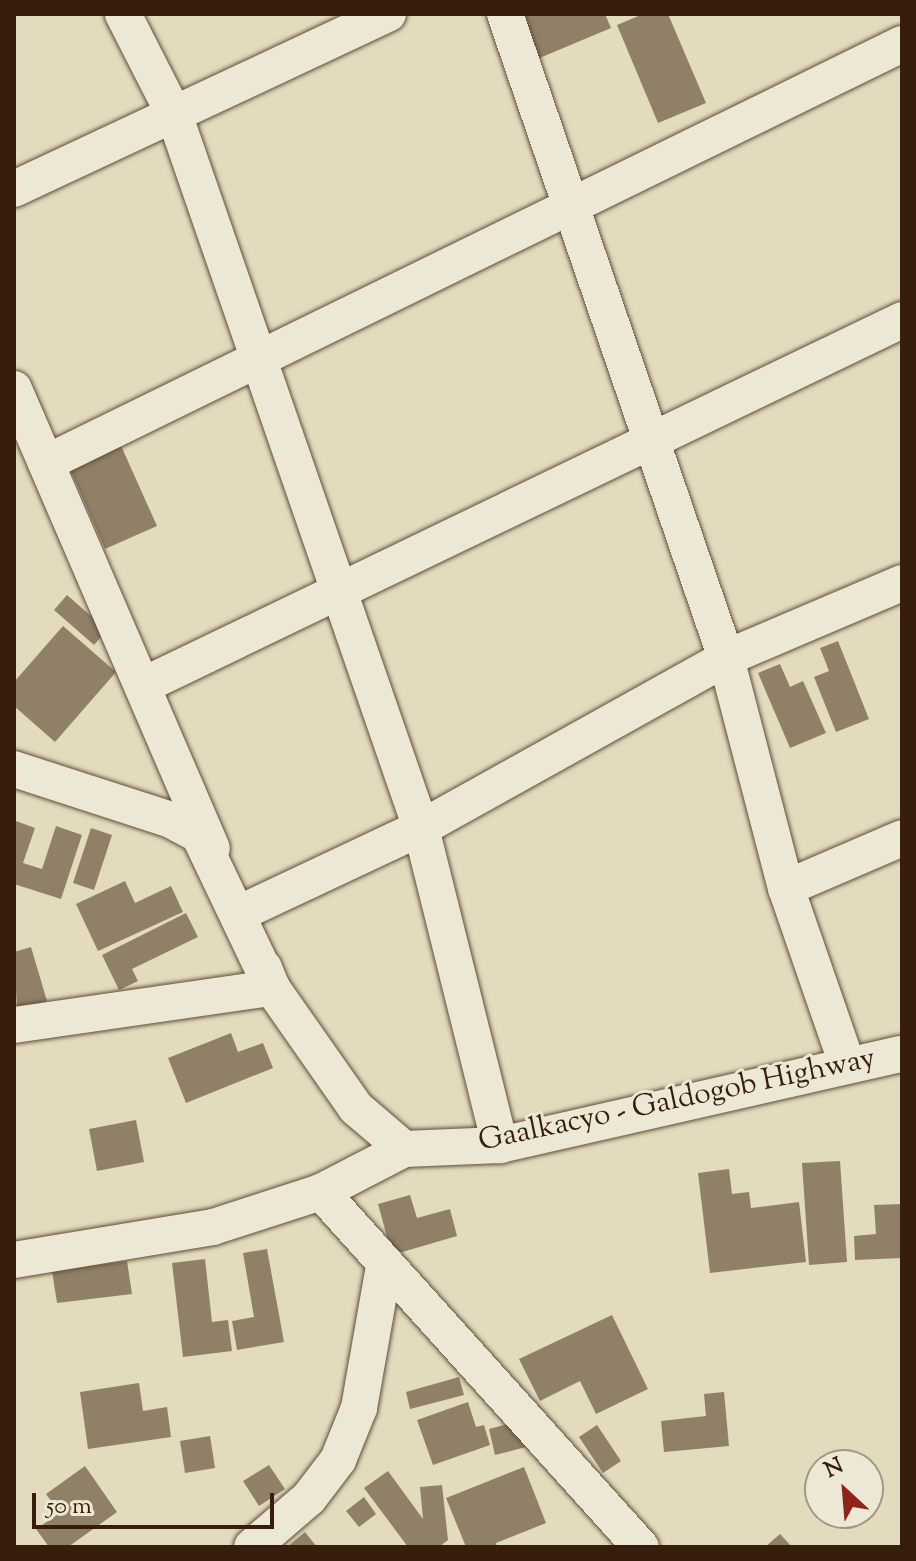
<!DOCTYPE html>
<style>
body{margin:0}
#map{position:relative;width:916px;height:1561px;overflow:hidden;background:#e2dbbe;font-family:"Sorts Mill Goudy",serif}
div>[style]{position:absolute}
.building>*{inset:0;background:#908068}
.roads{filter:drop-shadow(0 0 2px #624c38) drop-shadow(0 0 2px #624c38)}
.minor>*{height:36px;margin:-18px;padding:0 18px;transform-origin:18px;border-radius:18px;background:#ece8d5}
span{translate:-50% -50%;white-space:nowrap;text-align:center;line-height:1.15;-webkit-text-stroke:6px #ece8d5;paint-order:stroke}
.street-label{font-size:30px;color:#371d0b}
.frame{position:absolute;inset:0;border:16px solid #371d0b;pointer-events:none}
.north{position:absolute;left:804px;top:1449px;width:80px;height:80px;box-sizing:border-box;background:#ece8d5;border:2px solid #a49784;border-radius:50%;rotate:334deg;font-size:22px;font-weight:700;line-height:32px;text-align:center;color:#371d0b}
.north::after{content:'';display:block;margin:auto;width:28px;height:36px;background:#8f2418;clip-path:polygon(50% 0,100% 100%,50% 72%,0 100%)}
.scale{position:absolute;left:32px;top:1493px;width:242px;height:36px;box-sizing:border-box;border:4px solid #371d0b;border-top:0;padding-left:10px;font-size:24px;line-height:28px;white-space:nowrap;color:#371d0b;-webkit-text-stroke:6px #ece8d5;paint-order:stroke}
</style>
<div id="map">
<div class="building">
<i style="clip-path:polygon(510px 14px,605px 14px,611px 28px,530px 62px)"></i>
<i style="clip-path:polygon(643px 14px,668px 14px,706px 103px,658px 123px,617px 25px)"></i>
<i style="clip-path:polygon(118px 439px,157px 526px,105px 549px,67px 462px)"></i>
<i style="clip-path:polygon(67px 595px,107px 630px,94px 645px,54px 610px)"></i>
<i style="clip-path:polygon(63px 626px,116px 672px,55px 742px,14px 706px,14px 682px)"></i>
<i style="clip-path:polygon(838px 641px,869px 719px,836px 732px,814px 677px,829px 671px,820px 648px)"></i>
<i style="clip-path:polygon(780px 664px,790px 687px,803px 681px,826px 733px,790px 748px,758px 673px)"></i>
<i style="clip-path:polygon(16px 821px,35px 828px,23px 863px,42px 869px,56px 826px,82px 835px,61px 899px,14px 884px)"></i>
<i style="clip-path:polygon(91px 828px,112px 835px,94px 890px,73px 883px)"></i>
<i style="clip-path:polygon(125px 881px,135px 903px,171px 886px,183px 912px,98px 951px,76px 904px)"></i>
<i style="clip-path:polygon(186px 913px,198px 937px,132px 969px,138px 981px,119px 990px,102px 955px)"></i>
<i style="clip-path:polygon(31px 947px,47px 1001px,17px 1010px,14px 952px)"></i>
<i style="clip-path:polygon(231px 1033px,238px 1052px,263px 1043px,273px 1068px,186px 1103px,168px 1058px)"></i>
<i style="clip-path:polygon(136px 1120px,144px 1162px,97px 1171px,89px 1129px)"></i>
<i style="clip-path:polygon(840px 1161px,847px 1262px,809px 1265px,802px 1163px)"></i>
<i style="clip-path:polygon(729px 1169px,732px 1194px,749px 1192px,751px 1208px,799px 1202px,806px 1262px,710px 1273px,698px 1173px)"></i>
<i style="clip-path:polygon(410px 1195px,417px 1218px,450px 1209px,457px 1236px,392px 1255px,378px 1204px)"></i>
<i style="clip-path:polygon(902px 1204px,902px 1258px,855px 1260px,854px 1236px,876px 1234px,874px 1205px)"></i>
<i style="clip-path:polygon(267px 1249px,284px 1342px,237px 1350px,232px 1321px,254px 1317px,243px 1253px)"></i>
<i style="clip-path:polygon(205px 1259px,212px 1322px,228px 1320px,232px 1351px,183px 1357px,172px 1263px)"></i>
<i style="clip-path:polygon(127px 1261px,132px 1294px,57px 1303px,52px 1271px)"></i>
<i style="clip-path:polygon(612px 1315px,648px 1389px,596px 1414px,580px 1381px,540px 1401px,519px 1359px)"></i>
<i style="clip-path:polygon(459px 1377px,464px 1395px,410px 1409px,406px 1392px)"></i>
<i style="clip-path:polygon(139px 1383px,143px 1411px,167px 1407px,171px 1437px,88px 1449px,80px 1392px)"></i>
<i style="clip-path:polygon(724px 1392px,729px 1446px,664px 1452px,661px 1421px,706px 1416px,704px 1394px)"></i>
<i style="clip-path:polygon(468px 1402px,476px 1427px,484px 1425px,490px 1445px,433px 1465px,417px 1420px)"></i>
<i style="clip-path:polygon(519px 1421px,526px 1447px,495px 1455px,489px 1429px)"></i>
<i style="clip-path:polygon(597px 1425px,621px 1461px,603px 1473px,579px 1437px)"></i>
<i style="clip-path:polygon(210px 1436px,215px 1468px,185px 1473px,180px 1441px)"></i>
<i style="clip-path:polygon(269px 1465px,285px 1489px,259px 1506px,243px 1481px)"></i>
<i style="clip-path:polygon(85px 1466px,117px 1512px,68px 1547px,49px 1547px,36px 1529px,60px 1513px,46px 1494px)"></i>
<i style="clip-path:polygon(524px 1467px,546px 1523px,496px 1543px,497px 1547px,466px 1547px,446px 1498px)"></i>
<i style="clip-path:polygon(388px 1471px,423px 1519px,420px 1487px,442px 1485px,448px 1540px,439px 1547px,408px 1547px,364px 1488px)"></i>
<i style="clip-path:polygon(364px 1497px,376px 1514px,359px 1527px,346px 1511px)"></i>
<i style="clip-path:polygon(305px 1532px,317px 1547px,287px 1547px)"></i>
<i style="clip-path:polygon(780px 1534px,792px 1547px,765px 1547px)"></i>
</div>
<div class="roads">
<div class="minor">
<i style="left:123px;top:14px;width:112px;rotate:63deg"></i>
<i style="left:174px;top:114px;width:756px;rotate:70.92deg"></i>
<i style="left:421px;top:828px;width:327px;rotate:76deg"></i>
<i style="left:505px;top:14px;width:681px;rotate:71.06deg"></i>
<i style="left:726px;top:658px;width:238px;rotate:75.4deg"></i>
<i style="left:786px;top:888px;width:186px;rotate:70.9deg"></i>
<i style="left:14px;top:189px;width:413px;rotate:-25.1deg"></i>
<i style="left:14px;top:389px;width:500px;rotate:66.7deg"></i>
<i style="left:46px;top:463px;width:953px;rotate:-26.08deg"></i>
<i style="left:142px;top:686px;width:844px;rotate:-25.71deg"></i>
<i style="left:14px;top:769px;width:165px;rotate:18deg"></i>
<i style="left:171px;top:820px;width:32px;rotate:28deg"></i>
<i style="left:199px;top:835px;width:170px;rotate:64.5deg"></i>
<i style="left:272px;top:988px;width:146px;rotate:55deg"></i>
<i style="left:356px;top:1108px;width:63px;rotate:40.5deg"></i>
<i style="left:404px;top:1149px;width:96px;rotate:-2.4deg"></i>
<i style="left:500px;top:1145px;width:412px;rotate:-12.8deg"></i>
<i style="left:786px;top:888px;width:126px;rotate:-23.3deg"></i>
<i style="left:240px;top:913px;width:200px;rotate:-25.2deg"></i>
<i style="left:421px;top:828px;width:349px;rotate:-29.1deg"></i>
<i style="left:726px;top:658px;width:191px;rotate:-23.1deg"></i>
<i style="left:14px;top:1025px;width:261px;rotate:-8.2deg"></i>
<i style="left:272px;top:988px;width:22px;rotate:-112deg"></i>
<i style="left:321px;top:1192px;width:478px;rotate:48deg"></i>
<i style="left:14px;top:1260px;width:202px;rotate:-9.4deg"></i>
<i style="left:213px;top:1227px;width:114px;rotate:-18deg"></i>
<i style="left:321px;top:1192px;width:93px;rotate:-27.4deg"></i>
<i style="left:252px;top:1547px;width:75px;rotate:-40.7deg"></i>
<i style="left:309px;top:1498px;width:48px;rotate:-52.7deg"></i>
<i style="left:338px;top:1460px;width:56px;rotate:-68deg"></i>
<i style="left:359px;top:1408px;width:144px;rotate:-80deg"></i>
</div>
</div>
<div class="street-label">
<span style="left:677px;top:1101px;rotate:-12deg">Gaalkacyo - Galdogob Highway</span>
</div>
<div class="frame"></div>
<div class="north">N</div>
<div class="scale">50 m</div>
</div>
